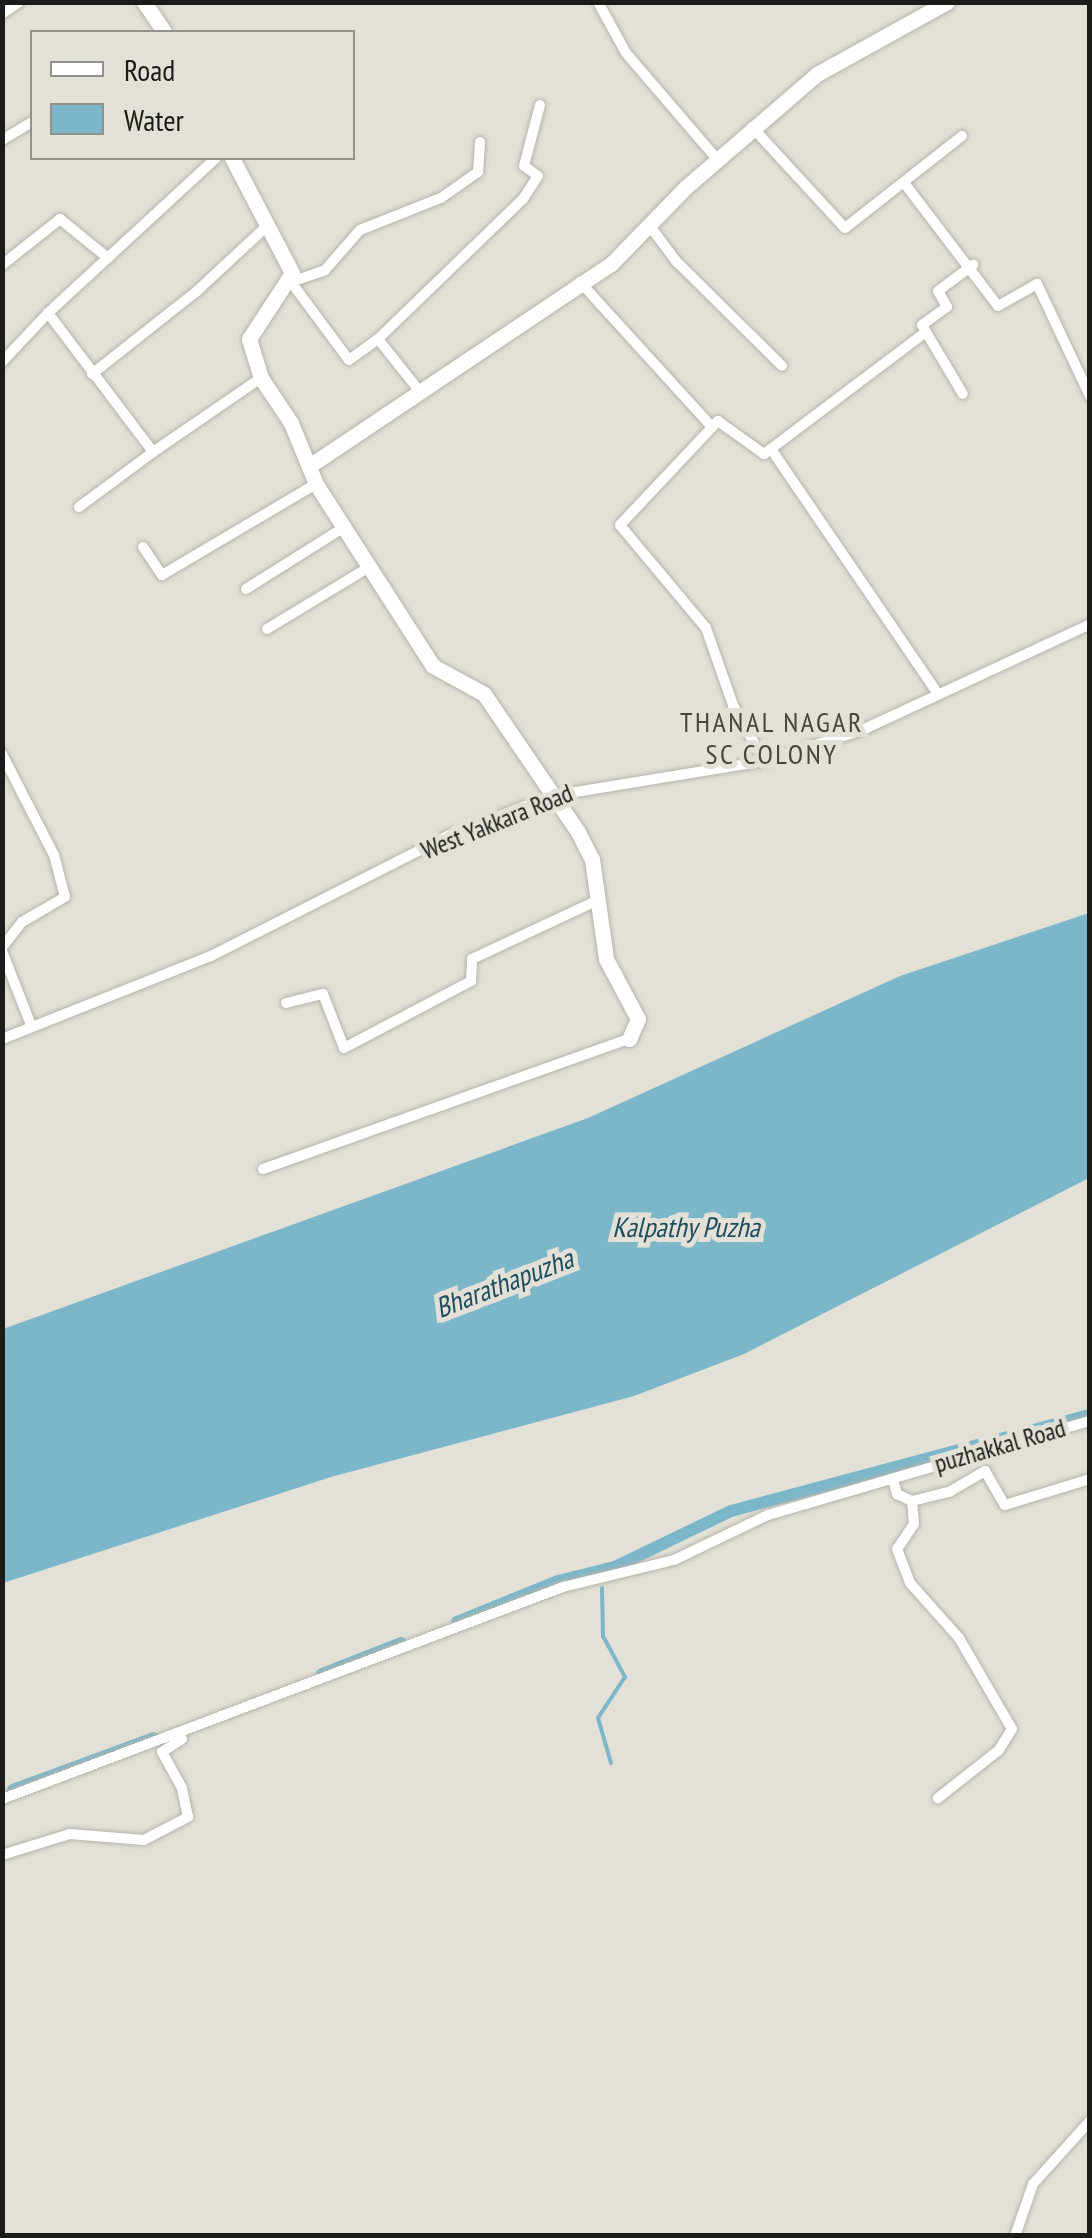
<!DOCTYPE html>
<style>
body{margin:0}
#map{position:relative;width:1092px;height:2238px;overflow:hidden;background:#e3e0d8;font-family:"PT Sans Narrow",sans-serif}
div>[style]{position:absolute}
.water>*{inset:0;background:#7cb7c9}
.stream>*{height:4px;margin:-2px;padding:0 2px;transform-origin:2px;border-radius:2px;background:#7cb7c9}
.canal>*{height:12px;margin:-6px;padding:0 6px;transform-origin:6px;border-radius:6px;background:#7cb7c9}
.roads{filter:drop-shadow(0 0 2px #b6b3ab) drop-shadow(0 0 2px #b6b3ab)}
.street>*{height:10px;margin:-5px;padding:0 5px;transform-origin:5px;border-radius:5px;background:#fff}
.secondary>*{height:15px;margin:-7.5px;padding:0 7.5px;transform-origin:7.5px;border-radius:7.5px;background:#fff}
span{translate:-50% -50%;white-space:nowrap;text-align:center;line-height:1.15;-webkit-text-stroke:10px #e3e0d8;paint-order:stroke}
.street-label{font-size:25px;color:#1c1b18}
.neighbourhood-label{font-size:28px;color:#48463f;letter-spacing:2.5px}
.water-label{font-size:28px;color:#1c4e5d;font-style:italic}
.frame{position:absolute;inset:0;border:5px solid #1c1b18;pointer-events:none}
.legend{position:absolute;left:30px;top:30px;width:325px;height:130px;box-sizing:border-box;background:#e3e0d8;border:2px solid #93918b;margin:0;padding:12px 18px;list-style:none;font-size:30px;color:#1c1b18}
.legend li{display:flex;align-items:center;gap:20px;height:50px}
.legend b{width:50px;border:2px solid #93918b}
</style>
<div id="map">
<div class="water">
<i style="clip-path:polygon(1089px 913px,1089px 1178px,744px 1354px,634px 1396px,331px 1477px,3px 1583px,3px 1329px,588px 1118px,900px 976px)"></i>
</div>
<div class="stream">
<i style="left:595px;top:1572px;width:1px;rotate:90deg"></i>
<i style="left:602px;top:1588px;width:48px;rotate:88.8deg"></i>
<i style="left:603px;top:1636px;width:47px;rotate:61.8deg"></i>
<i style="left:625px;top:1677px;width:49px;rotate:123.4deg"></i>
<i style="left:598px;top:1718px;width:47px;rotate:73.9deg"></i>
</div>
<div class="canal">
<i style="left:457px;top:1622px;width:109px;rotate:-22.1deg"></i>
<i style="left:558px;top:1581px;width:59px;rotate:-13.8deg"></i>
<i style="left:615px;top:1567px;width:129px;rotate:-25.8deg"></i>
<i style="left:731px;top:1511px;width:372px;rotate:-15deg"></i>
<i style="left:322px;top:1674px;width:85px;rotate:-21.4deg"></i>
<i style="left:13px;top:1790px;width:150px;rotate:-20.2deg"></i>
</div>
<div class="roads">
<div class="street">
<i style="left:598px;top:2px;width:58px;rotate:61.2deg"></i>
<i style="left:626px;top:53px;width:140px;rotate:49.4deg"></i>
<i style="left:2px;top:14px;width:21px;rotate:-35deg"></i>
<i style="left:752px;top:127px;width:137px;rotate:47.4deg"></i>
<i style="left:845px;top:228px;width:149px;rotate:-38.2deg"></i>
<i style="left:2px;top:140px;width:35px;rotate:-31deg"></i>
<i style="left:216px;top:158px;width:229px;rotate:137.3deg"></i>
<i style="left:48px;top:313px;width:174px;rotate:52.9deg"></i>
<i style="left:153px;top:452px;width:131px;rotate:-34.4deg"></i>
<i style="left:905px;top:184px;width:153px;rotate:52.7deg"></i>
<i style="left:998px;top:306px;width:45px;rotate:-29.4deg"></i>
<i style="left:1037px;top:284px;width:124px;rotate:64.7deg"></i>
<i style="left:649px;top:225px;width:45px;rotate:53.1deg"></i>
<i style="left:676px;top:261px;width:149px;rotate:44.7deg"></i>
<i style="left:2px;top:265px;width:74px;rotate:-38.4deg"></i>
<i style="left:60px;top:219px;width:62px;rotate:39.1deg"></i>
<i style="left:291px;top:282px;width:36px;rotate:-19deg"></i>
<i style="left:325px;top:270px;width:53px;rotate:-48.8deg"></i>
<i style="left:360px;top:230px;width:87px;rotate:-21.6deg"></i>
<i style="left:441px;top:198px;width:45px;rotate:-35.1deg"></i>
<i style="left:478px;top:172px;width:30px;rotate:-86deg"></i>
<i style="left:291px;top:282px;width:97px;rotate:53.4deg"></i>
<i style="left:349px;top:360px;width:36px;rotate:-36deg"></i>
<i style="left:580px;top:282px;width:196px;rotate:47.7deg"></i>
<i style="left:926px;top:332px;width:8px;rotate:-120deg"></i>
<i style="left:922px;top:325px;width:31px;rotate:-36deg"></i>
<i style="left:947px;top:307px;width:18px;rotate:-119deg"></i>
<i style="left:938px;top:291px;width:44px;rotate:-36.6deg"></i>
<i style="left:2px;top:362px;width:67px;rotate:-46.8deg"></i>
<i style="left:92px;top:374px;width:134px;rotate:-38.3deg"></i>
<i style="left:197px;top:291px;width:97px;rotate:-42.9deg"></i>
<i style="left:421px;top:393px;width:69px;rotate:-128.5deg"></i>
<i style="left:378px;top:339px;width:202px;rotate:-44deg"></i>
<i style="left:523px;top:199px;width:27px;rotate:-57deg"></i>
<i style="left:538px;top:176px;width:17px;rotate:-144deg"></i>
<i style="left:524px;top:166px;width:63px;rotate:-75.3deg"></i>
<i style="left:771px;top:449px;width:297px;rotate:55.7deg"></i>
<i style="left:79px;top:507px;width:92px;rotate:-36.6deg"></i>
<i style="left:143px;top:547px;width:34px;rotate:56deg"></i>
<i style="left:162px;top:575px;width:179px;rotate:-30.6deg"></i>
<i style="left:246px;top:589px;width:118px;rotate:-32.2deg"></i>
<i style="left:267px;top:629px;width:122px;rotate:-31.2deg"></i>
<i style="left:2px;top:754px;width:114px;rotate:62.8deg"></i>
<i style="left:54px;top:855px;width:43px;rotate:75.3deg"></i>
<i style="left:65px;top:897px;width:50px;rotate:149.8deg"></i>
<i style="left:22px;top:922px;width:33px;rotate:128deg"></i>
<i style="left:764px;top:761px;width:64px;rotate:-119deg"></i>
<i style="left:733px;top:705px;width:82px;rotate:-109.3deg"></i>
<i style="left:706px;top:628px;width:134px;rotate:-129.9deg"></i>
<i style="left:620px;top:525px;width:143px;rotate:-46.7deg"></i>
<i style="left:718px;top:421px;width:57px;rotate:35.7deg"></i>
<i style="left:764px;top:454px;width:203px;rotate:-37deg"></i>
<i style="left:926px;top:332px;width:72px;rotate:59.2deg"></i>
<i style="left:2px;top:951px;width:79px;rotate:68.6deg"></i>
<i style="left:286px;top:1003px;width:38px;rotate:-14deg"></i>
<i style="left:323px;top:994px;width:58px;rotate:68.7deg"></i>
<i style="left:344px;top:1048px;width:144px;rotate:-27.8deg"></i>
<i style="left:471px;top:981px;width:22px;rotate:-87deg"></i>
<i style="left:472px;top:959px;width:139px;rotate:-25.1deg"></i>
<i style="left:2px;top:1039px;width:225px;rotate:-21.7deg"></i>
<i style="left:211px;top:956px;width:268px;rotate:-26.9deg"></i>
<i style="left:450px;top:835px;width:108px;rotate:-21.1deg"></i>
<i style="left:551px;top:796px;width:216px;rotate:-9.3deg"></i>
<i style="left:764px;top:761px;width:101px;rotate:-17.4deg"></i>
<i style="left:860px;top:731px;width:254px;rotate:-24.9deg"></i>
<i style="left:263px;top:1169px;width:388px;rotate:-19.6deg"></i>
<i style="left:893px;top:1480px;width:15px;rotate:74deg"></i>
<i style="left:897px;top:1494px;width:17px;rotate:25deg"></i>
<i style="left:912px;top:1501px;width:38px;rotate:-14deg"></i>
<i style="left:949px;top:1492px;width:42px;rotate:-30.3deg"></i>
<i style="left:985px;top:1471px;width:39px;rotate:60deg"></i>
<i style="left:1005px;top:1505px;width:89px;rotate:-17deg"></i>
<i style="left:912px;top:1501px;width:23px;rotate:85deg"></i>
<i style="left:914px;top:1524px;width:30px;rotate:124deg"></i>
<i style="left:897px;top:1549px;width:36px;rotate:69deg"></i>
<i style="left:910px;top:1583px;width:74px;rotate:48.3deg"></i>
<i style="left:959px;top:1638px;width:105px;rotate:59.8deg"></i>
<i style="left:1012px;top:1729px;width:25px;rotate:122deg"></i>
<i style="left:999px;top:1750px;width:78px;rotate:141.8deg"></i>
<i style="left:2px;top:1799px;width:600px;rotate:-20.7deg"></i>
<i style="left:563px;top:1587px;width:114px;rotate:-13.7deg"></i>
<i style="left:674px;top:1560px;width:104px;rotate:-25.6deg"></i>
<i style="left:768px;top:1515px;width:335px;rotate:-16.3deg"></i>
<i style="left:2px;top:1855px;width:71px;rotate:-17.2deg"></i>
<i style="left:70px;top:1834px;width:74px;rotate:4.6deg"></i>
<i style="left:144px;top:1840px;width:50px;rotate:-27.6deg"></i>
<i style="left:188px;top:1817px;width:30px;rotate:-102deg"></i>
<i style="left:182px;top:1788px;width:41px;rotate:-119.1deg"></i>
<i style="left:162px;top:1752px;width:24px;rotate:-33deg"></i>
<i style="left:1015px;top:2236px;width:55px;rotate:-70.9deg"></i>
<i style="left:1033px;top:2184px;width:85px;rotate:-47.9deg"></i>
</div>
<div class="secondary">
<i style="left:144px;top:2px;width:36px;rotate:56deg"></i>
<i style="left:232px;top:158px;width:130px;rotate:62.4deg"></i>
<i style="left:292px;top:273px;width:79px;rotate:123.1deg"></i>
<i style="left:249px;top:339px;width:41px;rotate:72.9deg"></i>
<i style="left:261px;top:378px;width:54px;rotate:56.3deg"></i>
<i style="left:291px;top:423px;width:66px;rotate:67.7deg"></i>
<i style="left:316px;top:484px;width:216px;rotate:57.3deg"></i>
<i style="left:433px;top:666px;width:58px;rotate:28.8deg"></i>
<i style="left:484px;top:694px;width:167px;rotate:55.7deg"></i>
<i style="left:578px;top:832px;width:30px;rotate:63deg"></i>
<i style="left:592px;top:859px;width:101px;rotate:82deg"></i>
<i style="left:606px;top:959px;width:68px;rotate:61.9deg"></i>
<i style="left:638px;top:1019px;width:22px;rotate:114deg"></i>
<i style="left:309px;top:466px;width:363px;rotate:-33.8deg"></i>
<i style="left:611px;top:264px;width:107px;rotate:-45.8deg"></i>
<i style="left:686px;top:187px;width:173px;rotate:-40.8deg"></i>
<i style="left:817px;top:74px;width:149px;rotate:-29deg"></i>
</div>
</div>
<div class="street-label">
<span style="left:497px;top:822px;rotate:-22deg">West Yakkara Road</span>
<span style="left:1000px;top:1446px;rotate:-16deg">puzhakkal Road</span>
</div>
<div class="neighbourhood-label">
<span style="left:772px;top:738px">THANAL NAGAR<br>SC COLONY</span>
</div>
<div class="water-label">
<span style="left:686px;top:1227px">Kalpathy Puzha</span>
<span style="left:504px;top:1283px;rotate:-21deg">Bharathapuzha</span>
</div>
<div class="frame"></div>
<ul class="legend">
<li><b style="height:12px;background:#fff"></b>Road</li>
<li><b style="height:28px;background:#7cb7c9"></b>Water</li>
</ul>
</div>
